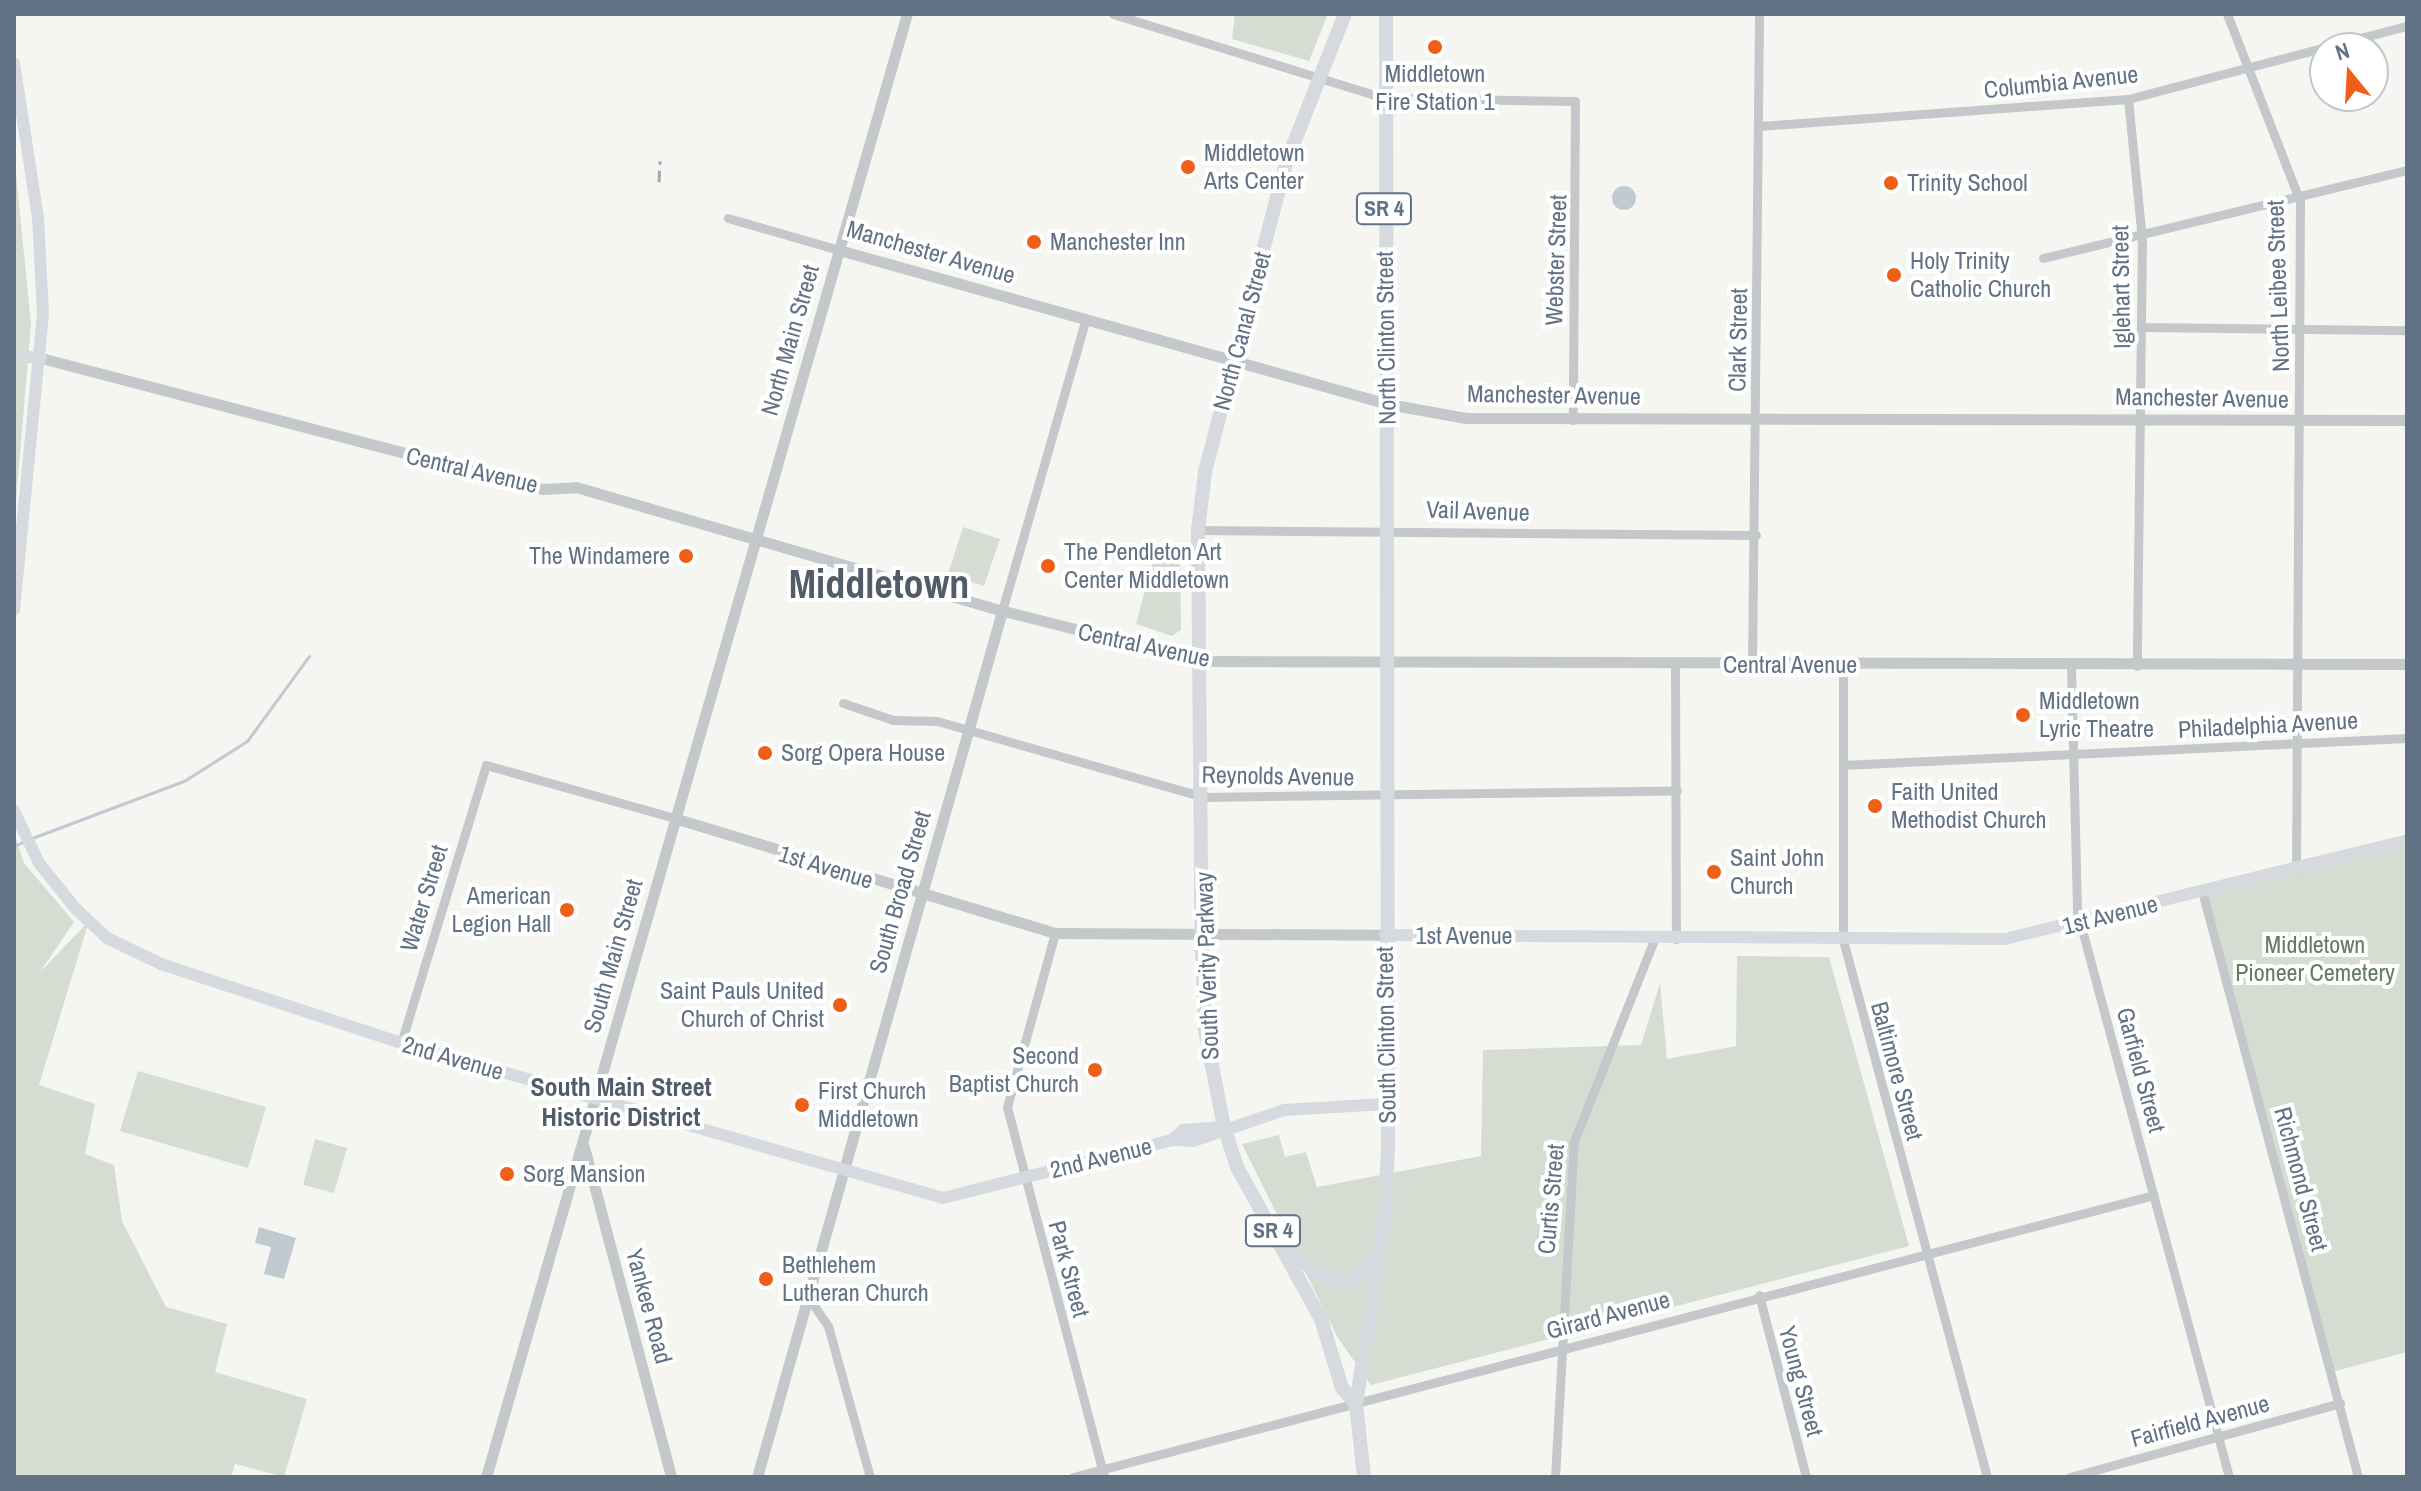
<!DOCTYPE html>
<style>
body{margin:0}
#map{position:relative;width:2421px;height:1491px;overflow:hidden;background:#f5f6f1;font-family:"Archivo Narrow",sans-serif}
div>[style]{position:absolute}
.green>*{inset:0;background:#d5ddd2}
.water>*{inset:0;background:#c0cad0}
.round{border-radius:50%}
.stream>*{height:3px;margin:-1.5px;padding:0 1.5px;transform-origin:1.5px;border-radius:1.5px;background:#c0cad0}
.minor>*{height:9px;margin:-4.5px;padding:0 4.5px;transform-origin:4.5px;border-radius:4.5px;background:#c4c8cb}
.tertiary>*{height:11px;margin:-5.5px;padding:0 5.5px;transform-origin:5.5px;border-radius:5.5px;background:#c4c8cb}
.secondary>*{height:12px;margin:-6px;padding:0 6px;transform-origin:6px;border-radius:6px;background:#d6dadf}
.primary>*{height:14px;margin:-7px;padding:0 7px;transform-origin:7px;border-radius:7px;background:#d6dadf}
.rail>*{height:3px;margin-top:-1.5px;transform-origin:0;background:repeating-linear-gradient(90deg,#a4a9b0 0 12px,transparent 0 18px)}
.dots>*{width:22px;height:22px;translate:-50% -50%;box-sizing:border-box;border:4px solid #fff;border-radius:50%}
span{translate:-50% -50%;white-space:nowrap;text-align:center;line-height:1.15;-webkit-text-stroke:8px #fff;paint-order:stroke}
.shield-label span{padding:2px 6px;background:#fff;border:2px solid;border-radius:6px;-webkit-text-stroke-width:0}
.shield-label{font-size:22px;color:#627285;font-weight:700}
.poi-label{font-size:24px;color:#627285}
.left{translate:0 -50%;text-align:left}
.right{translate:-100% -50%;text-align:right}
.street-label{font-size:24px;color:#627285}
.park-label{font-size:24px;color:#647b62}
.neighbourhood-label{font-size:26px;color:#515c69;font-weight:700}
.town-label{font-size:40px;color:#515c69;font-weight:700}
.frame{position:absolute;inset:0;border:16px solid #627285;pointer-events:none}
.north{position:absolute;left:2309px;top:32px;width:80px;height:80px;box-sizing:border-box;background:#fff;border:2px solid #c0c7ce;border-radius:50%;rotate:342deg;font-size:22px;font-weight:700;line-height:32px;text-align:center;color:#627285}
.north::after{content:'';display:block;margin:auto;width:28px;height:36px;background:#ef5f18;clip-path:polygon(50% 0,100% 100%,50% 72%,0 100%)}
</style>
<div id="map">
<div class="green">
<i style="clip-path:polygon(1235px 14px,1328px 14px,1309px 61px,1232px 39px)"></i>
<i style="clip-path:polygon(14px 154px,31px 324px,14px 524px)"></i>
<i style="clip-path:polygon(963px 527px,1000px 539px,984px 586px,948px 574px)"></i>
<i style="clip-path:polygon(1155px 553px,1180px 559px,1181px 630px,1172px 636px,1136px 624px)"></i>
<i style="clip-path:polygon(14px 833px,24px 863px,74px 922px,40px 972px,89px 921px,39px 1085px,95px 1104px,85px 1154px,114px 1165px,122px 1221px,166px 1307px,227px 1324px,215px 1372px,307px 1399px,284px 1477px,235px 1464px,231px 1477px,14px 1477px)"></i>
<i style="clip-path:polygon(2407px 840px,2407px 1352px,2332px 1372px,2202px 891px)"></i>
<i style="clip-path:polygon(1737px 956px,1829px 957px,1909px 1246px,1371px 1385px,1338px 1338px,1242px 1144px,1279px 1135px,1285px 1157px,1306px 1152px,1317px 1187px,1481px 1156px,1483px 1050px,1641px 1045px,1660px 983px,1667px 1059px,1736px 1046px)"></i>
<i style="clip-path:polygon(138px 1071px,266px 1107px,248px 1168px,120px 1131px)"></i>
<i style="clip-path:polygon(315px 1139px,347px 1148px,334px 1193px,303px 1185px)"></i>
</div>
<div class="water">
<i class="round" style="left:1612px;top:186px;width:24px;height:24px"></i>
<i style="clip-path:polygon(259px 1227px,296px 1238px,284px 1279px,264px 1274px,271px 1247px,255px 1243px)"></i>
</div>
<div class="stream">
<i style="left:32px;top:838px;width:162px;rotate:-20.6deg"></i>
<i style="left:184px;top:781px;width:75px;rotate:-32.4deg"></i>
<i style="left:247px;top:741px;width:105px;rotate:-53.9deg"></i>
<i style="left:14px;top:846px;width:12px;rotate:-24deg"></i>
</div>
<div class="minor">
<i style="left:1113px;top:14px;width:285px;rotate:17.2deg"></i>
<i style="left:1385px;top:98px;width:190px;rotate:0.9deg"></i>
<i style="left:1575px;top:101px;width:319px;rotate:90.4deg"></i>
<i style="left:2227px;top:14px;width:201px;rotate:68.7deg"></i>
<i style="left:2300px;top:201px;width:668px;rotate:90.34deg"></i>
<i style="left:2128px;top:99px;width:141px;rotate:84.3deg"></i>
<i style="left:2142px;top:239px;width:427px;rotate:90.7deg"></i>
<i style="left:1759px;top:126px;width:370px;rotate:-4.2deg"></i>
<i style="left:2128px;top:99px;width:288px;rotate:-14.7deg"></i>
<i style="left:728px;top:218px;width:116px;rotate:16.1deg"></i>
<i style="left:2043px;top:258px;width:374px;rotate:-13.6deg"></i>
<i style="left:2143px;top:327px;width:264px;rotate:0.7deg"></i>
<i style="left:1198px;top:530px;width:558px;rotate:0.51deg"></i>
<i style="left:1002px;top:611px;width:304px;rotate:-74deg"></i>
<i style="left:1675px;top:664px;width:275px;rotate:89.8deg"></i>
<i style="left:1843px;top:664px;width:276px;rotate:90deg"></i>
<i style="left:1843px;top:940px;width:556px;rotate:74.99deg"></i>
<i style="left:2071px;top:665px;width:246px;rotate:88.6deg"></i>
<i style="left:2077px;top:911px;width:586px;rotate:74.97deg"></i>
<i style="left:1752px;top:666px;width:652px;rotate:-89.38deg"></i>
<i style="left:843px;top:703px;width:53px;rotate:18.8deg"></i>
<i style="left:893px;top:720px;width:44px;rotate:1.3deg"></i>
<i style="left:937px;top:721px;width:278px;rotate:15.9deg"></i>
<i style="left:1204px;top:797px;width:473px;rotate:-0.8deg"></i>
<i style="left:1843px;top:765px;width:565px;rotate:-2.74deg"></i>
<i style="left:2202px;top:891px;width:606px;rotate:75.09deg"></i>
<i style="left:1055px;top:933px;width:180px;rotate:105.4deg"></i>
<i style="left:1007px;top:1107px;width:383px;rotate:75.3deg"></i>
<i style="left:401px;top:1043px;width:291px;rotate:-73deg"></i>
<i style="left:486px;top:765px;width:195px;rotate:15.7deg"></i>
<i style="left:1759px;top:1295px;width:188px;rotate:75.5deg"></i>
<i style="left:809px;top:1298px;width:34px;rotate:56deg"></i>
<i style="left:828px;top:1326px;width:157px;rotate:74.5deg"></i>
<i style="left:1073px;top:1477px;width:1117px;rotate:-14.62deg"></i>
<i style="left:1555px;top:1477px;width:337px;rotate:-86.8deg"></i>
<i style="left:1574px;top:1141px;width:216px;rotate:-68.3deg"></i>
<i style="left:2070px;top:1477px;width:280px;rotate:-15.3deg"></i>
</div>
<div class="tertiary">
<i style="left:839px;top:250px;width:570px;rotate:15.67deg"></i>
<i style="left:1388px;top:404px;width:79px;rotate:10.2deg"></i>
<i style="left:1466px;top:418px;width:941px;rotate:0.12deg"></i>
<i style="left:41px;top:358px;width:519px;rotate:14.63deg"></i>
<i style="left:543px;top:489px;width:33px;rotate:-3deg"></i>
<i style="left:576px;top:487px;width:433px;rotate:16.2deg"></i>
<i style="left:992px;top:608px;width:216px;rotate:14.2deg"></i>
<i style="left:1201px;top:661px;width:1206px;rotate:0.14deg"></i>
<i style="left:674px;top:818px;width:398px;rotate:16.8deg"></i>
<i style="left:1055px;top:933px;width:330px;rotate:0.3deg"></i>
<i style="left:584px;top:1147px;width:341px;rotate:75.2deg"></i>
<i style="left:486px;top:1477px;width:1522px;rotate:-73.95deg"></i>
<i style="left:757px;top:1477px;width:900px;rotate:-74.2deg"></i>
</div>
<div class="secondary">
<i style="left:14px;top:63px;width:157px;rotate:81.2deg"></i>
<i style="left:38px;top:218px;width:96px;rotate:87deg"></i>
<i style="left:43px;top:314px;width:297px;rotate:95.6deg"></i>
<i style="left:14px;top:356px;width:27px;rotate:4deg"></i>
<i style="left:14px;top:811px;width:58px;rotate:64.3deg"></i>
<i style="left:39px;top:863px;width:59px;rotate:51.2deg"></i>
<i style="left:76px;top:909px;width:42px;rotate:43.1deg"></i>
<i style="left:107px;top:938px;width:60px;rotate:25.7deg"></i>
<i style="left:161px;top:964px;width:253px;rotate:18.2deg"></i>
<i style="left:401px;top:1043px;width:564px;rotate:15.96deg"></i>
<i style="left:943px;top:1198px;width:236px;rotate:-14.2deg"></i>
<i style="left:1172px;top:1140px;width:21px;rotate:3deg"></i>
<i style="left:1193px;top:1141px;width:96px;rotate:-18.8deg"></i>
<i style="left:1284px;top:1110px;width:102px;rotate:-3.4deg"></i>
<i style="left:1385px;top:935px;width:620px;rotate:0.37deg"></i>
<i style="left:2005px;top:939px;width:414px;rotate:-13.8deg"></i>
<i style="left:1172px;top:1140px;width:15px;rotate:-42deg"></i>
<i style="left:1183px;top:1130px;width:41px;rotate:-4.2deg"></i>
</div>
<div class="primary">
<i style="left:1345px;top:14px;width:160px;rotate:111.6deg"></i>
<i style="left:1286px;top:163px;width:319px;rotate:104.7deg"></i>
<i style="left:1205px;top:472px;width:58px;rotate:96.9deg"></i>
<i style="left:1198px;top:530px;width:421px;rotate:89.5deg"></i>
<i style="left:1202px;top:951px;width:79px;rotate:87.8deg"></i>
<i style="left:1205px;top:1030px;width:99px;rotate:78.9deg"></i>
<i style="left:1224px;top:1127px;width:42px;rotate:72deg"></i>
<i style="left:1237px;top:1167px;width:174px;rotate:61.1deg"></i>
<i style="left:1321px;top:1319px;width:72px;rotate:73.1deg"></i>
<i style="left:1342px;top:1388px;width:21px;rotate:49deg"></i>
<i style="left:1356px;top:1404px;width:73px;rotate:83.7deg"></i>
<i style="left:1285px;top:1245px;width:42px;rotate:42.1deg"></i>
<i style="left:1316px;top:1273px;width:31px;rotate:19deg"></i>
<i style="left:1345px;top:1283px;width:45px;rotate:-38.7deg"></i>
<i style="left:1356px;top:1404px;width:189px;rotate:-81.2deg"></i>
<i style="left:1385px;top:1217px;width:72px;rotate:-87.6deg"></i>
<i style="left:1388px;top:1145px;width:1131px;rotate:-90.1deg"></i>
</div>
<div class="rail">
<i style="left:659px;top:182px;width:21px;rotate:-87deg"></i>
</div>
<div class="dots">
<i style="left:1435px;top:47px;background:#ef5f18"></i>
<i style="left:1188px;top:167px;background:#ef5f18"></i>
<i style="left:1891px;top:183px;background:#ef5f18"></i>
<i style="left:1034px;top:242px;background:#ef5f18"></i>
<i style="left:1894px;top:275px;background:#ef5f18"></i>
<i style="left:686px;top:556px;background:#ef5f18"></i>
<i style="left:1048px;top:566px;background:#ef5f18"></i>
<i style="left:2023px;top:715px;background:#ef5f18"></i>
<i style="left:765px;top:753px;background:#ef5f18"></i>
<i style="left:1875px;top:806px;background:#ef5f18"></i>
<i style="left:1714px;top:872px;background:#ef5f18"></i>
<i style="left:567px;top:910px;background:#ef5f18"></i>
<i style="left:840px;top:1005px;background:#ef5f18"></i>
<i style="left:1095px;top:1070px;background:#ef5f18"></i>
<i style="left:802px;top:1105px;background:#ef5f18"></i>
<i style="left:507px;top:1174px;background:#ef5f18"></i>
<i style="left:766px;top:1279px;background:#ef5f18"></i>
</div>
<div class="shield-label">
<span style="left:1384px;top:209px">SR 4</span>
<span style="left:1273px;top:1231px">SR 4</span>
</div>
<div class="poi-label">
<span style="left:1435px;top:88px">Middletown<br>Fire Station 1</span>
<span class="left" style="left:1204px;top:167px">Middletown<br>Arts Center</span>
<span class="left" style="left:1907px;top:183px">Trinity School</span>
<span class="left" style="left:1050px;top:242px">Manchester Inn</span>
<span class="left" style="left:1910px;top:275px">Holy Trinity<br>Catholic Church</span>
<span class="left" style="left:1064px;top:566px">The Pendleton Art<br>Center Middletown</span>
<span class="right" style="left:670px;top:556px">The Windamere</span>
<span class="left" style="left:2039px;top:715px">Middletown<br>Lyric Theatre</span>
<span class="left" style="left:781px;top:753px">Sorg Opera House</span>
<span class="left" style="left:1891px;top:806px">Faith United<br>Methodist Church</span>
<span class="left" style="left:1730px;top:872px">Saint John<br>Church</span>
<span class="right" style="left:551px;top:910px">American<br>Legion Hall</span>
<span class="right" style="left:824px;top:1005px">Saint Pauls United<br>Church of Christ</span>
<span class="right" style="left:1079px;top:1070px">Second<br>Baptist Church</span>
<span class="left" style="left:818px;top:1105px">First Church<br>Middletown</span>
<span class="left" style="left:523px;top:1174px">Sorg Mansion</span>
<span class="left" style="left:782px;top:1279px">Bethlehem<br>Lutheran Church</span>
</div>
<div class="street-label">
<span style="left:2061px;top:82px;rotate:-6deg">Columbia Avenue</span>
<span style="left:931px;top:252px;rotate:16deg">Manchester Avenue</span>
<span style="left:1556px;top:260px;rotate:-88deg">Webster Street</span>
<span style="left:2278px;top:286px;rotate:-92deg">North Leibee Street</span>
<span style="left:2121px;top:287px;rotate:-91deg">Iglehart Street</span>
<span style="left:1242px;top:331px;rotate:-75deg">North Canal Street</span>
<span style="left:1386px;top:338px;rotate:-91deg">North Clinton Street</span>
<span style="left:790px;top:340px;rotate:-74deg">North Main Street</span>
<span style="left:1738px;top:340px;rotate:-89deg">Clark Street</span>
<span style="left:1554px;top:395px;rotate:1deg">Manchester Avenue</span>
<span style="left:2202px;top:398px;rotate:1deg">Manchester Avenue</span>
<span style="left:472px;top:470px;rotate:13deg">Central Avenue</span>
<span style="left:1478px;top:511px;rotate:2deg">Vail Avenue</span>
<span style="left:1144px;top:645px;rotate:12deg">Central Avenue</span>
<span style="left:1790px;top:665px">Central Avenue</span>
<span style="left:2268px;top:725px;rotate:-3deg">Philadelphia Avenue</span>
<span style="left:1278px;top:776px;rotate:1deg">Reynolds Avenue</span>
<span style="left:826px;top:867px;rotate:17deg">1st Avenue</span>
<span style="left:900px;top:892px;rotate:-74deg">South Broad Street</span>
<span style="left:424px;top:898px;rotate:-73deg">Water Street</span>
<span style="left:2110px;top:915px;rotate:-14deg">1st Avenue</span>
<span style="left:1464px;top:936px">1st Avenue</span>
<span style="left:613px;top:956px;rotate:-74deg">South Main Street</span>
<span style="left:1207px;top:966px;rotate:-92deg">South Verity Parkway</span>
<span style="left:1386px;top:1035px;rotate:-91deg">South Clinton Street</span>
<span style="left:453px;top:1058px;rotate:16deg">2nd Avenue</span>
<span style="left:2141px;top:1070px;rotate:75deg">Garfield Street</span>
<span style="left:1897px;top:1071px;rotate:75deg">Baltimore Street</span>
<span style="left:1101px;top:1158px;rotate:-14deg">2nd Avenue</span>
<span style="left:2301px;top:1179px;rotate:75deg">Richmond Street</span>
<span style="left:1551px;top:1199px;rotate:-85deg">Curtis Street</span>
<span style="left:1069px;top:1269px;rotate:75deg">Park Street</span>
<span style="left:649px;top:1306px;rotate:75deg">Yankee Road</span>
<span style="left:1608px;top:1315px;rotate:-15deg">Girard Avenue</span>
<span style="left:1801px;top:1381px;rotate:75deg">Young Street</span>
<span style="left:2200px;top:1421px;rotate:-15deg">Fairfield Avenue</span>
</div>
<div class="park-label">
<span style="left:2315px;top:959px">Middletown<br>Pioneer Cemetery</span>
</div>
<div class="neighbourhood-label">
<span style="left:621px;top:1102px">South Main Street<br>Historic District</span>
</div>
<div class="town-label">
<span style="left:879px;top:584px">Middletown</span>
</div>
<div class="frame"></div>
<div class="north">N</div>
</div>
